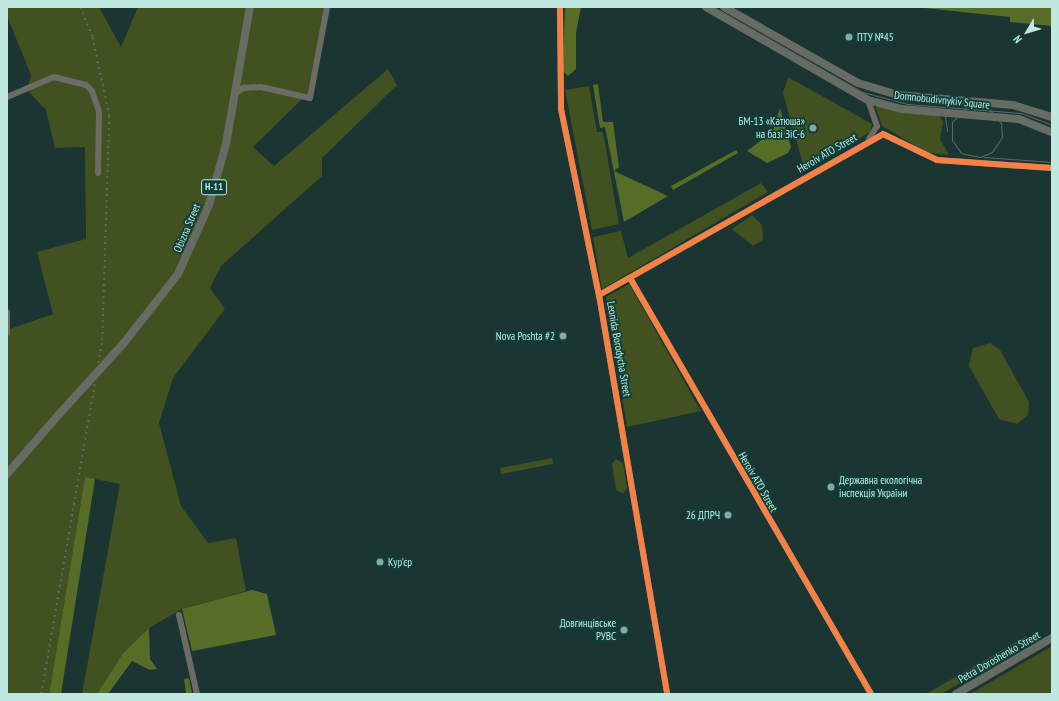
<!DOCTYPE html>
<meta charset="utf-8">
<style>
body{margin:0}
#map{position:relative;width:1059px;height:701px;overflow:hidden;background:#1a3532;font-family:"PT Sans Narrow",sans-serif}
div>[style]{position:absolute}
.green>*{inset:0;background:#415220}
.forest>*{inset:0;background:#566c27}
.minor>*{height:6px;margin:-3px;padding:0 3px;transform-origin:3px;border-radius:3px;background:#6d6b65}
.major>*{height:8px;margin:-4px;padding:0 4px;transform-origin:4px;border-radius:4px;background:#666b64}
.tram>*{height:1px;margin:-0.5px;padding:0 0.5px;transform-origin:0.5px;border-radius:0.5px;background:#606865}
.rail>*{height:1.5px;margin-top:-0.75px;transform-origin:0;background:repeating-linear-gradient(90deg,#606865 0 2px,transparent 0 6px)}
.major-bridge>*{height:8px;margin:-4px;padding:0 4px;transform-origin:4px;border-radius:4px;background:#666b64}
.cycleway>*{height:6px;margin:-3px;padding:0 3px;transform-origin:3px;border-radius:3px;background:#f48246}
.dots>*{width:11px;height:11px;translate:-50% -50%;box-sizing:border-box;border:2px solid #0f403a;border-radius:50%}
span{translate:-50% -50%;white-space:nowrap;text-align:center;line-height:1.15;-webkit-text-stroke:3.5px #0f403a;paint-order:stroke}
.shield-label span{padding:1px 3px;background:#0f403a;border:1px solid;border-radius:3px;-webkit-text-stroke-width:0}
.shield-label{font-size:10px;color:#c0e8e1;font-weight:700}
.poi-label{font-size:11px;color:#c0e8e1}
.left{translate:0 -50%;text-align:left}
.right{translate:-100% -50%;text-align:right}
.street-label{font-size:11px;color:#c0e8e1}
.frame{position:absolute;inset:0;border:8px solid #c0e8e1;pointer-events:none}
.north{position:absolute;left:1007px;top:12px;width:40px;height:40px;-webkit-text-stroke:3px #0f403a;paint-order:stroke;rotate:232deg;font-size:11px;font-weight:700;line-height:16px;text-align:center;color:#c0e8e1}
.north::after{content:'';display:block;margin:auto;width:14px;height:18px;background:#c0e8e1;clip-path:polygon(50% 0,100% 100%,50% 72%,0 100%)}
</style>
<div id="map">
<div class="green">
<i style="clip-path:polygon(7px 7px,99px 7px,121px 47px,138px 7px,327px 7px,313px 93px,303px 98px,253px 147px,274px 166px,388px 69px,397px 85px,322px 158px,322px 176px,221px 266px,210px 288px,225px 309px,173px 378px,159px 423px,181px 506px,208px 543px,236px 538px,246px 591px,182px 609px,149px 628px,123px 653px,97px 694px,82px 694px,120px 484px,85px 477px,49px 694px,7px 694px,7px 330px,53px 314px,37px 252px,86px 239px,85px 147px,55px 148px,46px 110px,27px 90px,31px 75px,7px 16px)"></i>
<i style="clip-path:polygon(788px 77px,872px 124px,870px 132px,805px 171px,783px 93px)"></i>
<i style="clip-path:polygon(589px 86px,597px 132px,603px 132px,619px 224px,592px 230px,565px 90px)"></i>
<i style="clip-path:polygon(875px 105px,940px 116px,943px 122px,940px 139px,949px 155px,928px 153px,882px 126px)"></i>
<i style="clip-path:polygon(761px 183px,768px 192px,602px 289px,593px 237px,621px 231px,628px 258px)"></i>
<i style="clip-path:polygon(752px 215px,762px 225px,763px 240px,753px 246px,732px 229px)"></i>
<i style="clip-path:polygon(629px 284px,642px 307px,701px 411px,627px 427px,606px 297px)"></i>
<i style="clip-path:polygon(990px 343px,1000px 350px,1029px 402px,1028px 415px,1017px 424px,999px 419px,969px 366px,973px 348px)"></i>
<i style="clip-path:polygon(552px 458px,553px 464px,501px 474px,500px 468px)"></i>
<i style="clip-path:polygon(616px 459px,623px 463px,627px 488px,623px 494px,616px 490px,612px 464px)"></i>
<i style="clip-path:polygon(1026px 636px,1030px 643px,941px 694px,926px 694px)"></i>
<i style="clip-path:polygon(1052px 646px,1052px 694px,970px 694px)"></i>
</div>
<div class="forest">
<i style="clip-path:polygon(565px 7px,581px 7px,576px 33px,576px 69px,568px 76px,563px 71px)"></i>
<i style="clip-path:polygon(915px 7px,1052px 7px,1052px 26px,1010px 22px,1010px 17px)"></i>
<i style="clip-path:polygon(598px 84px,603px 122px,613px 122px,619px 167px,614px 171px,668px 196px,624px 222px,605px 127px,600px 128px,593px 85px)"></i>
<i style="clip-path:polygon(780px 108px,791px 147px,788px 153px,767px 163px,747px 151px,773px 131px)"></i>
<i style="clip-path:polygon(736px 150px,738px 153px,673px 190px,671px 186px)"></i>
<i style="clip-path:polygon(85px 477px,95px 479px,61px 694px,49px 694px)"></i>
<i style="clip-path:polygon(252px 590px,267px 594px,276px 635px,192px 651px,182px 609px)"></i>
<i style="clip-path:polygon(149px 628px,150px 659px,157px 669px,150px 670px,132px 661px,108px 694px,97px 694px,123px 653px)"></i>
<i style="clip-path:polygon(189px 678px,192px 694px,186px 694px,184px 679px)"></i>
</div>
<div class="minor">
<i style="left:560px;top:7px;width:102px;rotate:89.4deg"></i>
<i style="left:561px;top:109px;width:190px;rotate:78.5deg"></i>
<i style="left:599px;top:295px;width:405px;rotate:80.3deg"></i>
<i style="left:236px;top:93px;width:9px;rotate:-36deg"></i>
<i style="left:243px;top:88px;width:18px;rotate:-3deg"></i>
<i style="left:261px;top:87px;width:50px;rotate:12.7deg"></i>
<i style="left:310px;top:98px;width:93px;rotate:-79.4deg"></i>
<i style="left:7px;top:97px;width:51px;rotate:-23.1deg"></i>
<i style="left:54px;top:77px;width:33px;rotate:14deg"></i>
<i style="left:86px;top:85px;width:8px;rotate:45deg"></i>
<i style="left:92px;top:91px;width:21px;rotate:71deg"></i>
<i style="left:99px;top:111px;width:62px;rotate:90.9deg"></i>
<i style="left:868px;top:100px;width:28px;rotate:71deg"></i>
<i style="left:877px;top:126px;width:15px;rotate:122deg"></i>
<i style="left:630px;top:278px;width:481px;rotate:59.9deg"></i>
<i style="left:599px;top:295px;width:326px;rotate:-29.5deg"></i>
<i style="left:883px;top:134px;width:60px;rotate:25.7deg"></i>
<i style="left:937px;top:160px;width:115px;rotate:4deg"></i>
<i style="left:7px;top:312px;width:21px;rotate:90deg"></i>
<i style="left:179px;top:615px;width:81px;rotate:77.2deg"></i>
</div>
<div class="major">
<i style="left:706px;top:7px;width:187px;rotate:29.9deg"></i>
<i style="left:868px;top:100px;width:35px;rotate:15deg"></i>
<i style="left:902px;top:109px;width:117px;rotate:4.9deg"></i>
<i style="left:1019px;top:119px;width:35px;rotate:22deg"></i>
<i style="left:724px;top:7px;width:154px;rotate:29.6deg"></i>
<i style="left:858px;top:83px;width:42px;rotate:16.7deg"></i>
<i style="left:898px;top:95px;width:115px;rotate:5deg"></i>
<i style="left:1013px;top:105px;width:41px;rotate:17.1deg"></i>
<i style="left:123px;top:344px;width:89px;rotate:-51.8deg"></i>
<i style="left:178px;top:274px;width:76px;rotate:-65.8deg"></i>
<i style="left:209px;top:205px;width:63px;rotate:-74.4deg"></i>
<i style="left:226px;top:144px;width:139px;rotate:-80.1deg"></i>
<i style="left:7px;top:474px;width:84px;rotate:-48.9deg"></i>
<i style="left:956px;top:694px;width:111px;rotate:-30.3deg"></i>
</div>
<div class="tram">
<i style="left:713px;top:7px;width:172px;rotate:29.7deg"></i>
<i style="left:862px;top:92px;width:47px;rotate:14.9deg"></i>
<i style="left:907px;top:104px;width:114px;rotate:4.5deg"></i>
<i style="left:1021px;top:113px;width:33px;rotate:21deg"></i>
<i style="left:934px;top:107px;width:14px;rotate:39deg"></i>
<i style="left:945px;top:116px;width:15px;rotate:82deg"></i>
<i style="left:966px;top:108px;width:20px;rotate:135deg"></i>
<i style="left:952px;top:122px;width:18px;rotate:90deg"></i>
<i style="left:952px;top:140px;width:16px;rotate:55deg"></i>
<i style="left:961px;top:153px;width:19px;rotate:12deg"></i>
<i style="left:980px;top:157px;width:13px;rotate:-23deg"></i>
<i style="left:992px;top:152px;width:18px;rotate:-56deg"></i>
<i style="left:1002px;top:137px;width:14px;rotate:-94deg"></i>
<i style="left:1001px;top:123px;width:18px;rotate:-131deg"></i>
<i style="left:984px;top:157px;width:68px;rotate:4.2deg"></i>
</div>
<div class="rail">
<i style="left:41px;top:694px;width:359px;rotate:-80.2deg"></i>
<i style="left:102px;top:340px;width:224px;rotate:-88.2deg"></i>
<i style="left:109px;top:116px;width:81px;rotate:-102.1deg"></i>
<i style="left:92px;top:37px;width:32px;rotate:-112deg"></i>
</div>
<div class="major-bridge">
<i style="left:62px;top:411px;width:91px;rotate:-47.7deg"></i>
</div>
<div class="cycleway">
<i style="left:560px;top:7px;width:102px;rotate:89.4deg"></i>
<i style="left:561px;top:109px;width:190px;rotate:78.5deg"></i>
<i style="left:599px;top:295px;width:405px;rotate:80.3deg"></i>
<i style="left:630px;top:278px;width:481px;rotate:59.9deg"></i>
<i style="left:599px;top:295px;width:326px;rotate:-29.5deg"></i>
<i style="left:883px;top:134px;width:60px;rotate:25.7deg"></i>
<i style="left:937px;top:160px;width:115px;rotate:4deg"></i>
</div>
<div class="dots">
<i style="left:849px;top:37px;background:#86a9a4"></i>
<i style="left:813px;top:128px;background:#86a9a4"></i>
<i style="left:563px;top:336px;background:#86a9a4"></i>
<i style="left:831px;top:487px;background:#86a9a4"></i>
<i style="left:728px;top:515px;background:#86a9a4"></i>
<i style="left:380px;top:562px;background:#86a9a4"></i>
<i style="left:624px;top:630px;background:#86a9a4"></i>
</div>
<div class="shield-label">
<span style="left:214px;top:187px">Н-11</span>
</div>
<div class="poi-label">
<span class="left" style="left:857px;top:37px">ПТУ №45</span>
<span class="right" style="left:805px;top:128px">БМ-13 «Катюша»<br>на базі ЗіС-6</span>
<span class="right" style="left:555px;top:336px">Nova Poshta #2</span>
<span class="left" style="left:839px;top:487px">Державна екологічна<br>інспекція України</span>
<span class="right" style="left:720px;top:515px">26 ДПРЧ</span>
<span class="left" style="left:388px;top:562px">Кур'єр</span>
<span class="right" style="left:616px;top:630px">Довгинцівське<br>РУВС</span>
</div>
<div class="street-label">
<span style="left:942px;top:100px;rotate:6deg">Domnobudivnykiv Square</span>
<span style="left:827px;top:153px;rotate:-30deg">Heroiv ATO Street</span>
<span style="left:187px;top:228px;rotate:-67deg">Obizna Street</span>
<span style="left:619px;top:349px;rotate:80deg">Leonida Borodycha Street</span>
<span style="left:758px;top:482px;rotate:60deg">Heroiv ATO Street</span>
<span style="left:999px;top:657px;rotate:-30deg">Petra Doroshenko Street</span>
</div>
<div class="frame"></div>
<div class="north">N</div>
</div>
